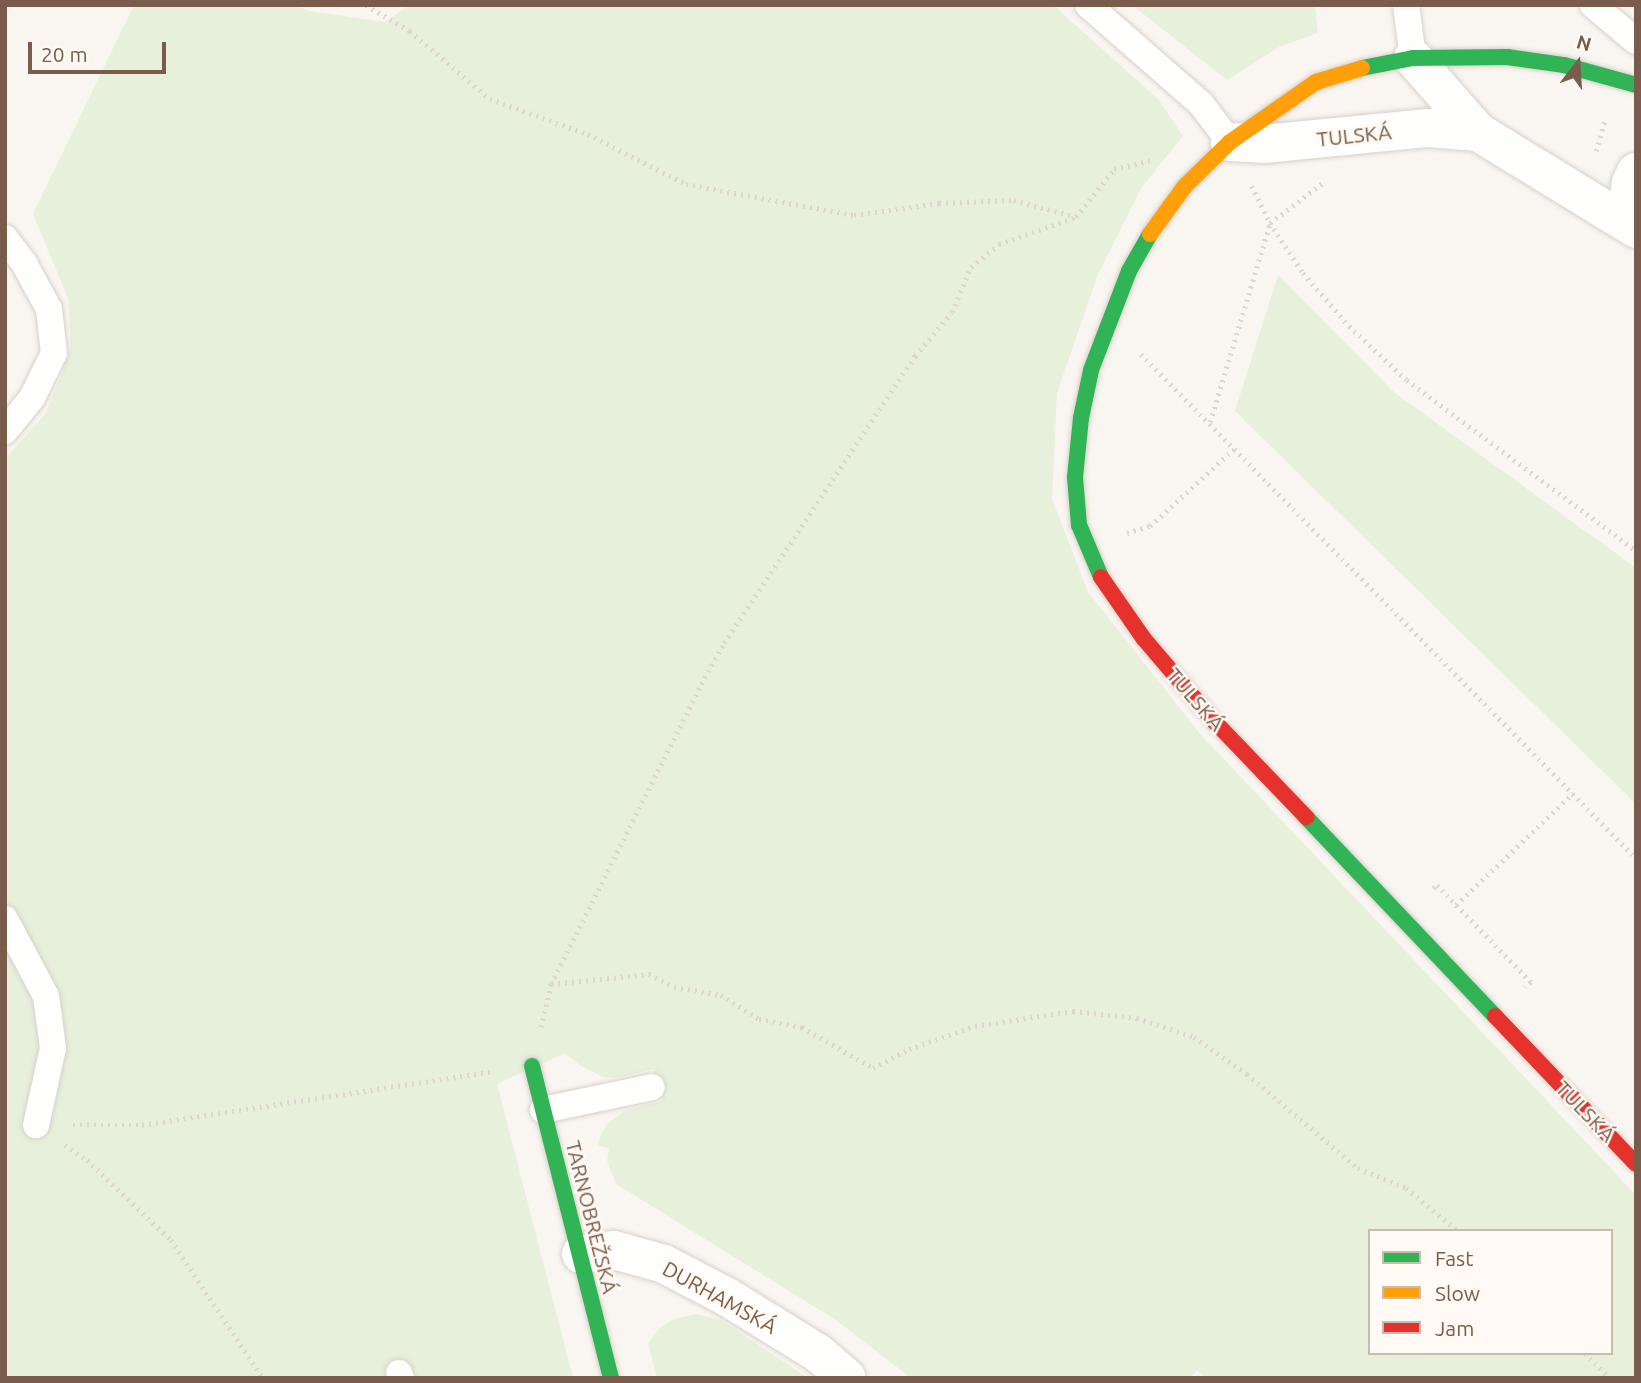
<!DOCTYPE html>
<meta charset="utf-8">
<style>
body{margin:0}
#map{position:relative;width:1641px;height:1383px;overflow:hidden;background:#f9f5f0;font-family:Ubuntu,sans-serif}
div>[style]{position:absolute}
.green>*{inset:0;background:#e7f0db}
.path>*{height:4.5px;margin-top:-2.25px;transform-origin:0;background:repeating-linear-gradient(90deg,#dcd5d0 0 2px,transparent 0 7px)}
.roads{filter:drop-shadow(0 0 2px #d7d1cb) drop-shadow(0 0 2px #d7d1cb)}
.lane>*{height:26px;margin:-13px;padding:0 13px;transform-origin:13px;border-radius:13px;background:#fefefd}
.street>*{height:38px;margin:-19px;padding:0 19px;transform-origin:19px;border-radius:19px;background:#fefefd}
.fast>*{height:16px;margin:-8px;padding:0 8px;transform-origin:8px;border-radius:8px;background:#30b455}
.slow>*{height:16px;margin:-8px;padding:0 8px;transform-origin:8px;border-radius:8px;background:#ff9f0a}
.jam>*{height:16px;margin:-8px;padding:0 8px;transform-origin:8px;border-radius:8px;background:#e5322d}
span{translate:-50% -50%;white-space:nowrap;text-align:center;line-height:1.15;-webkit-text-stroke:5px #fffaf3;paint-order:stroke}
.street-label{font-size:21px;color:#7a5c4d}
.frame{position:absolute;inset:0;border:7px solid #7a5c4d;pointer-events:none}
.legend{position:absolute;left:1368px;top:1229px;width:245px;height:126px;box-sizing:border-box;background:#fffaf3;border:2px solid #cabbb1;margin:0;padding:9px 12px;list-style:none;font-size:21px;color:#7a5c4d}
.legend li{display:flex;align-items:center;gap:14px;height:35px}
.legend b{width:35px;border:2px solid #cabbb1}
.north{position:absolute;left:1543px;top:28px;width:70px;height:70px;-webkit-text-stroke:5px #fffaf3;paint-order:stroke;rotate:17deg;font-size:19px;font-weight:700;line-height:28px;text-align:center;color:#7a5c4d}
.north::after{content:'';display:block;margin:auto;width:24px;height:32px;background:#7a5c4d;clip-path:polygon(50% 0,100% 100%,50% 72%,0 100%)}
.scale{position:absolute;left:28px;top:42px;width:138px;height:32px;box-sizing:border-box;border:4px solid #7a5c4d;border-top:0;padding-left:9px;font-size:21px;line-height:24px;white-space:nowrap;color:#7a5c4d;-webkit-text-stroke:5px #fffaf3;paint-order:stroke}
</style>
<div id="map">
<div class="green">
<i style="clip-path:polygon(evenodd,134px 5px,295px 5px,309px 11px,385px 22px,410px 5px,1053px 5px,1158px 99px,1183px 136px,1142px 187px,1097px 277px,1057px 393px,1052px 499px,1088px 592px,1201px 735px,1636px 1195px,1636px 1378px,1207px 1378px,1197px 1370px,1190px 1378px,911px 1378px,836px 1320px,616px 1184px,607px 1161px,609px 1148px,598px 1145px,601px 1134px,607px 1124px,624px 1111px,662px 1101px,654px 1069px,616px 1078px,603px 1077px,581px 1066px,565px 1053px,497px 1084px,573px 1378px,5px 1378px,5px 459px,46px 413px,71px 350px,68px 298px,33px 214px,134px 5px,1370px 1231px,1611px 1231px,1611px 1353px,1370px 1353px,1370px 1231px)"></i>
<i style="clip-path:polygon(1132px 5px,1311px 5px,1315px 8px,1318px 33px,1279px 47px,1227px 80px)"></i>
<i style="clip-path:polygon(1278px 275px,1395px 393px,1636px 568px,1636px 804px,1235px 411px)"></i>
<i style="clip-path:polygon(696px 1314px,721px 1320px,808px 1378px,657px 1378px,648px 1343px,660px 1328px,674px 1319px)"></i>
</div>
<div class="path">
<i style="left:366px;top:5px;width:51px;rotate:30.6deg"></i>
<i style="left:410px;top:31px;width:105px;rotate:40.4deg"></i>
<i style="left:490px;top:99px;width:104px;rotate:19.7deg"></i>
<i style="left:588px;top:134px;width:110px;rotate:27deg"></i>
<i style="left:686px;top:184px;width:171px;rotate:10.5deg"></i>
<i style="left:854px;top:215px;width:86px;rotate:-8deg"></i>
<i style="left:939px;top:203px;width:75px;rotate:-2.3deg"></i>
<i style="left:1014px;top:200px;width:64px;rotate:15.3deg"></i>
<i style="left:1596px;top:151px;width:33px;rotate:-74deg"></i>
<i style="left:1252px;top:186px;width:41px;rotate:64.1deg"></i>
<i style="left:1270px;top:223px;width:60px;rotate:56.6deg"></i>
<i style="left:1303px;top:273px;width:70px;rotate:49deg"></i>
<i style="left:1349px;top:326px;width:79px;rotate:43deg"></i>
<i style="left:1407px;top:380px;width:286px;rotate:36.7deg"></i>
<i style="left:1141px;top:354px;width:706px;rotate:45.52deg"></i>
<i style="left:1210px;top:422px;width:208px;rotate:-73.2deg"></i>
<i style="left:1270px;top:223px;width:68px;rotate:-37.2deg"></i>
<i style="left:1127px;top:533px;width:24px;rotate:-17deg"></i>
<i style="left:1150px;top:526px;width:115px;rotate:-42.5deg"></i>
<i style="left:1433px;top:888px;width:5px;rotate:-37deg"></i>
<i style="left:1437px;top:885px;width:135px;rotate:45.9deg"></i>
<i style="left:1531px;top:982px;width:8px;rotate:135deg"></i>
<i style="left:1456px;top:905px;width:162px;rotate:-43.7deg"></i>
<i style="left:551px;top:984px;width:99px;rotate:-5.8deg"></i>
<i style="left:649px;top:974px;width:28px;rotate:27deg"></i>
<i style="left:674px;top:987px;width:48px;rotate:9.7deg"></i>
<i style="left:721px;top:995px;width:45px;rotate:32.3deg"></i>
<i style="left:759px;top:1019px;width:44px;rotate:10.5deg"></i>
<i style="left:802px;top:1027px;width:82px;rotate:30deg"></i>
<i style="left:873px;top:1068px;width:41px;rotate:-27.8deg"></i>
<i style="left:909px;top:1049px;width:70px;rotate:-19.2deg"></i>
<i style="left:975px;top:1026px;width:99px;rotate:-8.7deg"></i>
<i style="left:1073px;top:1011px;width:64px;rotate:6.2deg"></i>
<i style="left:1137px;top:1018px;width:60px;rotate:18.4deg"></i>
<i style="left:1194px;top:1037px;width:65px;rotate:34.9deg"></i>
<i style="left:1247px;top:1074px;width:145px;rotate:40.3deg"></i>
<i style="left:1358px;top:1168px;width:52px;rotate:22.6deg"></i>
<i style="left:1406px;top:1188px;width:67px;rotate:39.6deg"></i>
<i style="left:541px;top:1027px;width:44px;rotate:-76.9deg"></i>
<i style="left:551px;top:984px;width:335px;rotate:-63.4deg"></i>
<i style="left:701px;top:684px;width:47px;rotate:-60.7deg"></i>
<i style="left:724px;top:643px;width:345px;rotate:-56.4deg"></i>
<i style="left:915px;top:356px;width:57px;rotate:-49.9deg"></i>
<i style="left:952px;top:312px;width:49px;rotate:-67.1deg"></i>
<i style="left:971px;top:267px;width:36px;rotate:-39deg"></i>
<i style="left:999px;top:244px;width:82px;rotate:-19.3deg"></i>
<i style="left:1076px;top:217px;width:61px;rotate:-51.6deg"></i>
<i style="left:1114px;top:169px;width:37px;rotate:-13deg"></i>
<i style="left:73px;top:1125px;width:69px"></i>
<i style="left:142px;top:1125px;width:352px;rotate:-8.7deg"></i>
<i style="left:65px;top:1145px;width:27px;rotate:34deg"></i>
<i style="left:87px;top:1160px;width:116px;rotate:43.6deg"></i>
<i style="left:171px;top:1240px;width:166px;rotate:56.3deg"></i>
<i style="left:1585px;top:1353px;width:35px;rotate:45deg"></i>
</div>
<div class="roads">
<div class="lane">
<i style="left:1088px;top:5px;width:150px;rotate:41.2deg"></i>
<i style="left:1201px;top:104px;width:48px;rotate:52.7deg"></i>
<i style="left:1406px;top:5px;width:53px;rotate:82.5deg"></i>
<i style="left:1593px;top:5px;width:56px;rotate:39.9deg"></i>
<i style="left:5px;top:238px;width:34px;rotate:53deg"></i>
<i style="left:25px;top:265px;width:50px;rotate:61.4deg"></i>
<i style="left:49px;top:309px;width:44px;rotate:83.5deg"></i>
<i style="left:54px;top:353px;width:50px;rotate:116.1deg"></i>
<i style="left:32px;top:398px;width:43px;rotate:129.3deg"></i>
<i style="left:5px;top:919px;width:87px;rotate:62deg"></i>
<i style="left:46px;top:996px;width:52px;rotate:82.3deg"></i>
<i style="left:53px;top:1048px;width:79px;rotate:102.4deg"></i>
<i style="left:543px;top:1110px;width:111px;rotate:-11.9deg"></i>
<i style="left:399px;top:1373px;width:5px;rotate:68deg"></i>
</div>
<div class="street">
<i style="left:1413px;top:58px;width:98px;rotate:48.7deg"></i>
<i style="left:1478px;top:132px;width:185px;rotate:31.5deg"></i>
<i style="left:1230px;top:142px;width:34px;rotate:3deg"></i>
<i style="left:1264px;top:144px;width:165px;rotate:-5.6deg"></i>
<i style="left:1428px;top:128px;width:50px;rotate:4.6deg"></i>
<i style="left:1626px;top:222px;width:39px;rotate:-83deg"></i>
<i style="left:1631px;top:183px;width:12px;rotate:-66deg"></i>
<i style="left:581px;top:1254px;width:33px;rotate:-7deg"></i>
<i style="left:614px;top:1250px;width:52px;rotate:15.6deg"></i>
<i style="left:664px;top:1264px;width:71px;rotate:27.6deg"></i>
<i style="left:727px;top:1297px;width:107px;rotate:31.6deg"></i>
<i style="left:818px;top:1353px;width:38px;rotate:41deg"></i>
</div>
<div class="fast">
<i style="left:1362px;top:68px;width:52px;rotate:-11.1deg"></i>
<i style="left:1413px;top:58px;width:94px;rotate:-0.6deg"></i>
<i style="left:1507px;top:57px;width:58px;rotate:8deg"></i>
<i style="left:1564px;top:65px;width:75px;rotate:15.5deg"></i>
<i style="left:1101px;top:577px;width:56px;rotate:-112.9deg"></i>
<i style="left:1079px;top:525px;width:48px;rotate:-94.8deg"></i>
<i style="left:1075px;top:477px;width:59px;rotate:-84.2deg"></i>
<i style="left:1081px;top:418px;width:49px;rotate:-78.2deg"></i>
<i style="left:1091px;top:370px;width:106px;rotate:-69deg"></i>
<i style="left:1129px;top:271px;width:43px;rotate:-60.4deg"></i>
<i style="left:1306px;top:817px;width:274px;rotate:46.5deg"></i>
<i style="left:532px;top:1066px;width:322px;rotate:75.8deg"></i>
</div>
<div class="slow">
<i style="left:1150px;top:234px;width:59px;rotate:-53.9deg"></i>
<i style="left:1185px;top:186px;width:63px;rotate:-44.4deg"></i>
<i style="left:1230px;top:142px;width:105px;rotate:-34.9deg"></i>
<i style="left:1316px;top:82px;width:48px;rotate:-16.9deg"></i>
</div>
<div class="jam">
<i style="left:1101px;top:577px;width:75px;rotate:55.3deg"></i>
<i style="left:1144px;top:639px;width:109px;rotate:49.5deg"></i>
<i style="left:1215px;top:722px;width:132px;rotate:46.2deg"></i>
<i style="left:1495px;top:1016px;width:204px;rotate:46.4deg"></i>
</div>
</div>
<div class="street-label">
<span style="left:1354px;top:135px;rotate:-6deg">TULSKÁ</span>
<span style="left:1196px;top:699px;rotate:49deg">TULSKÁ</span>
<span style="left:1586px;top:1111px;rotate:46deg">TULSKÁ</span>
<span style="left:592px;top:1217px;rotate:76deg">TARNOBREŽSKÁ</span>
<span style="left:720px;top:1297px;rotate:29deg">DURHAMSKÁ</span>
</div>
<div class="frame"></div>
<ul class="legend">
<li><b style="height:9px;background:#30b455"></b>Fast</li>
<li><b style="height:9px;background:#ff9f0a"></b>Slow</li>
<li><b style="height:9px;background:#e5322d"></b>Jam</li>
</ul>
<div class="north">N</div>
<div class="scale">20 m</div>
</div>
